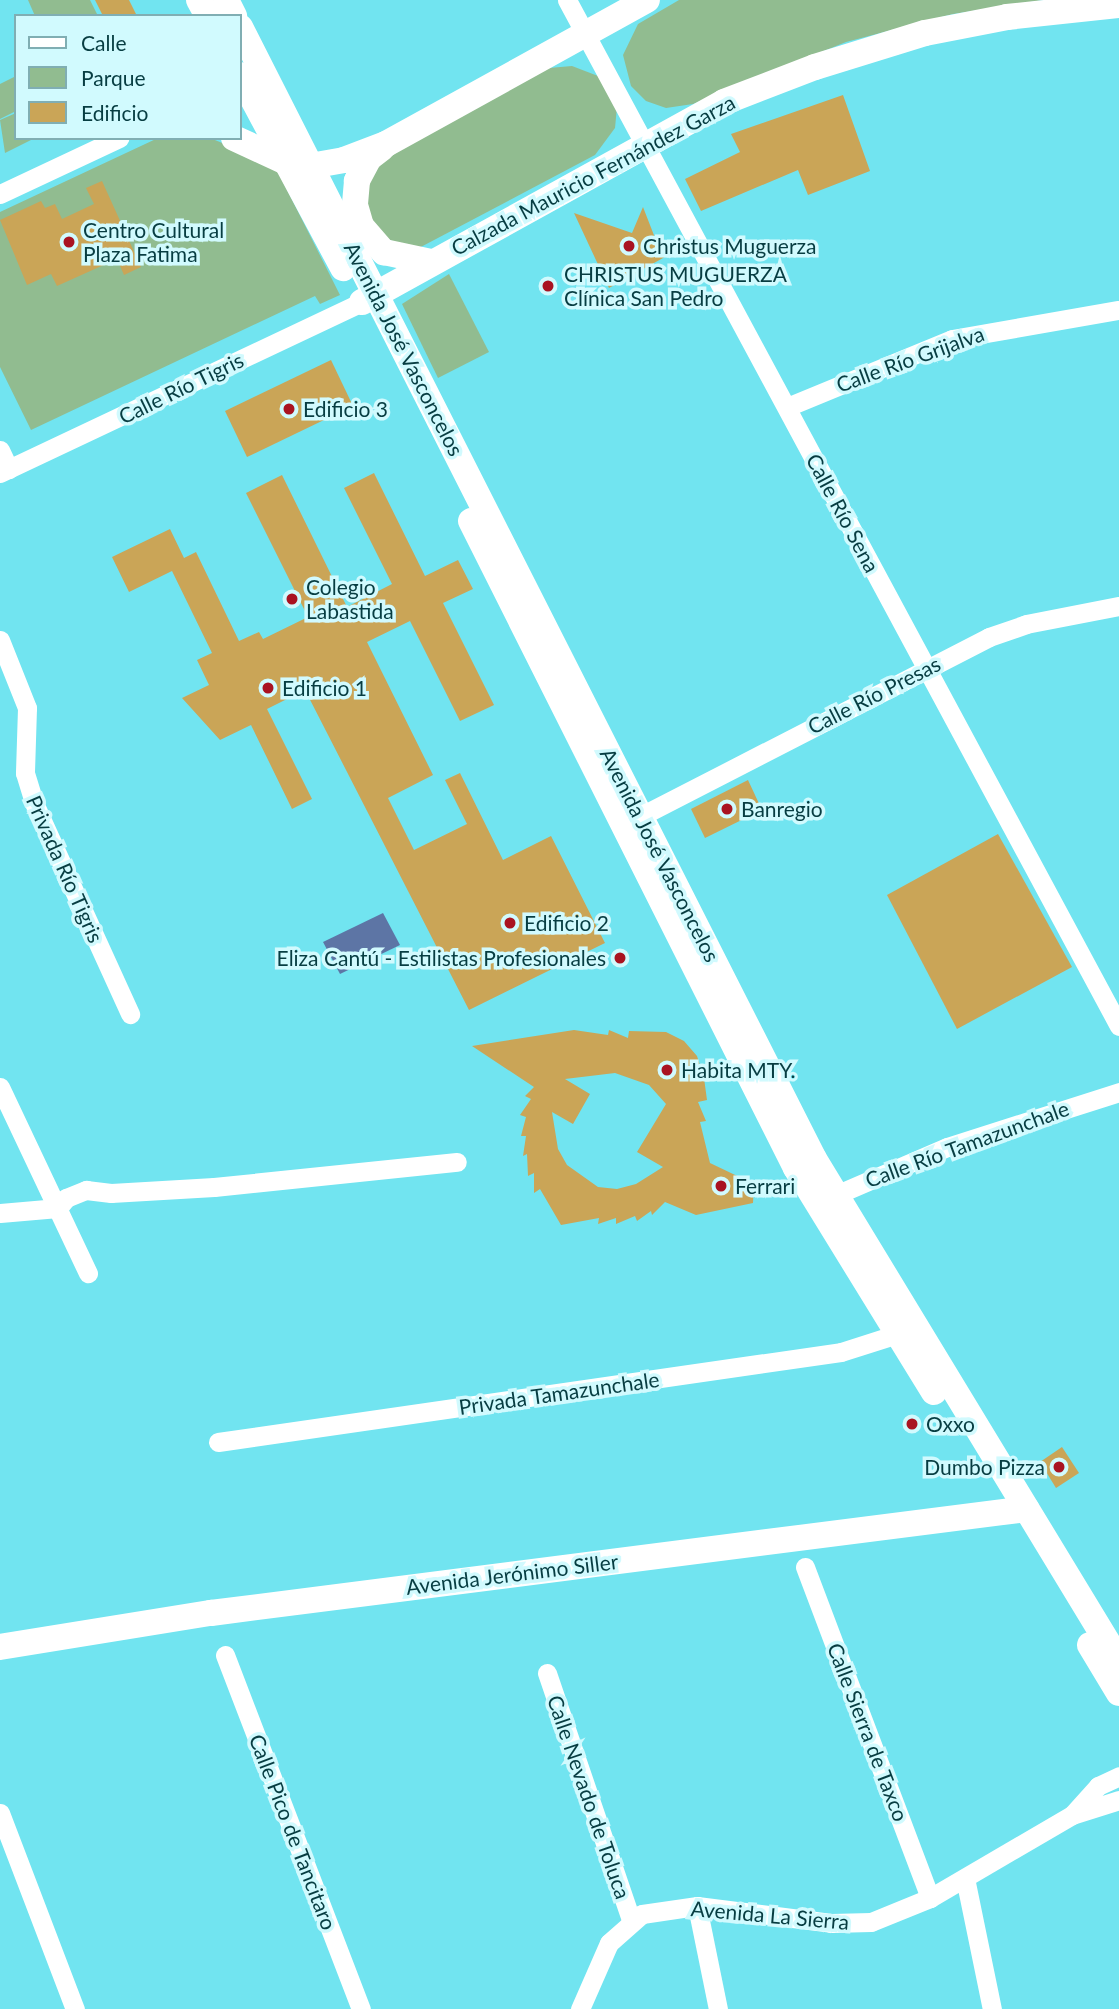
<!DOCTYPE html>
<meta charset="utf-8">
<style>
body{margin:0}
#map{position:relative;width:1119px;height:2009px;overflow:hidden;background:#71e4f0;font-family:Lato,sans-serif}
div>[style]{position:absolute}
.green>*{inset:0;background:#91bc90}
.water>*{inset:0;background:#5d75a5}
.building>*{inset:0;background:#caa557}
.street>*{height:19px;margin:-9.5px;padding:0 9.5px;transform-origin:9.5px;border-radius:9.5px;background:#fff}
.secondary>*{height:26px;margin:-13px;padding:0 13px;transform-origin:13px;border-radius:13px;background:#fff}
.dots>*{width:19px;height:19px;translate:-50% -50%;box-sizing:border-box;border:4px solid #d1fafe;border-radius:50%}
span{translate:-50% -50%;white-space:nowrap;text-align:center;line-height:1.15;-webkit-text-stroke:7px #d1fafe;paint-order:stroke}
.street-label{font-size:21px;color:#073d42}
.poi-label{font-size:21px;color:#073d42}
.left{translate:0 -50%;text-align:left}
.right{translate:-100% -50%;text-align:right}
.legend{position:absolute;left:14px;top:14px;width:228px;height:126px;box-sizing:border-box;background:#d1fafe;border:2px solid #80aeb3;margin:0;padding:9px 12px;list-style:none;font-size:21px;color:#073d42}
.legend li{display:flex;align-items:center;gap:14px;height:35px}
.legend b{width:35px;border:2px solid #80aeb3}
</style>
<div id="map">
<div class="green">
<i style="clip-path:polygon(28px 0,90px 0,98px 16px,35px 16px)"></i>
<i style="clip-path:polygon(679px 0,1043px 0,953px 14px,846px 42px,693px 104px,666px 108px,646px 101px,631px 86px,623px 55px,638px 24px)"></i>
<i style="clip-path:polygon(572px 66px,598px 76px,617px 107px,615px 128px,595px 155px,417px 249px,374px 235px,359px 194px,371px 166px,549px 68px)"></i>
<i style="clip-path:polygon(16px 76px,16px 111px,0 119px,0 84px)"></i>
<i style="clip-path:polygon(16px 113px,16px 138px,35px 138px,5px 153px,0 120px)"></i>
<i style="clip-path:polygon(158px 138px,210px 138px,274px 164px,340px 295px,320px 304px,315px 296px,31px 430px,0 367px,0 212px)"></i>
<i style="clip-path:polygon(449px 274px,489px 352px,438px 378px,402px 304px)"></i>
</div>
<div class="water">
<i style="clip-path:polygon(383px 913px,400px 945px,340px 974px,323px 942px)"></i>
</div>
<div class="building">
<i style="clip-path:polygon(95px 0,129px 0,137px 16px,103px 16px)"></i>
<i style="clip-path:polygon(843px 95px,870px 171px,808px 195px,798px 170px,701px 211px,685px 179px,740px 152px,731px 134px)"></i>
<i style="clip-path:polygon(102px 181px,141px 267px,124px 275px,117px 259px,57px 286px,51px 274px,27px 285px,0 220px,41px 201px,45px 208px,55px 204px,62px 219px,94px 204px,86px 188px)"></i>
<i style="clip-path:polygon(643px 207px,657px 243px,681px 248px,609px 288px,574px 213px,632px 233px)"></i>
<i style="clip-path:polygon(331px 360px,353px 406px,247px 457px,225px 411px)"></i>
<i style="clip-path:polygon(374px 473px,425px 576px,458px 560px,473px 589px,443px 603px,494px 705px,460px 721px,410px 621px,367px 642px,433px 775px,388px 798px,414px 850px,467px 824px,445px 780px,460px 773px,503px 860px,551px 836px,605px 943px,469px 1010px,305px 690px,267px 709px,312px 799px,292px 809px,251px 725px,220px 740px,182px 698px,209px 685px,197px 660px,212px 653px,172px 571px,129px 592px,112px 557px,170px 529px,184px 558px,196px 552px,239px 641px,259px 632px,263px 639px,308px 617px,246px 493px,282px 475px,347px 607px,392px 584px,344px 488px)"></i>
<i style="clip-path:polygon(748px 780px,762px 810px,705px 838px,691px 809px)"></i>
<i style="clip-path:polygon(998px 834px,1072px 967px,957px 1029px,887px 895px)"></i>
<i style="clip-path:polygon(evenodd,574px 1030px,608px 1035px,609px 1030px,628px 1038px,629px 1031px,666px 1032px,684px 1041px,697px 1056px,704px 1078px,707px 1100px,698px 1102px,706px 1121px,700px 1122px,710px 1163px,754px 1184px,753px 1203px,696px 1215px,665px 1202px,652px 1215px,651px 1211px,637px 1221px,635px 1216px,616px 1224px,616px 1218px,598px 1224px,599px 1218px,561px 1225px,540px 1189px,534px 1193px,534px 1173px,528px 1176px,527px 1154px,523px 1156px,526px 1136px,521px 1136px,526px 1117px,520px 1115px,531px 1099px,525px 1096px,534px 1087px,472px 1046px,574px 1030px,615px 1073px,649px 1085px,666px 1104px,637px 1152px,663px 1167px,636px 1184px,617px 1189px,598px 1187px,567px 1165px,558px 1149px,552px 1112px,573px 1124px,590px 1094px,565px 1079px,615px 1073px)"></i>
<i style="clip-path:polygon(1062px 1447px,1079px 1473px,1056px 1488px,1040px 1462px)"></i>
</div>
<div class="street">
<i style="left:567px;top:0;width:1165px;rotate:61.72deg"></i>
<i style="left:0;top:194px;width:132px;rotate:-25.2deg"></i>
<i style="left:787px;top:407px;width:178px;rotate:-22.4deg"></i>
<i style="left:952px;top:339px;width:169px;rotate:-9.9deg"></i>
<i style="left:0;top:450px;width:21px;rotate:65deg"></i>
<i style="left:0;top:473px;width:400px;rotate:-25.3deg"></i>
<i style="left:0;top:640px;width:73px;rotate:68.3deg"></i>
<i style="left:27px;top:708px;width:65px;rotate:91.8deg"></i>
<i style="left:25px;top:773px;width:31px;rotate:73deg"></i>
<i style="left:34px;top:803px;width:232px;rotate:65.5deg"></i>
<i style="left:641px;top:816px;width:391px;rotate:-27.2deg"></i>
<i style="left:989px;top:637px;width:39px;rotate:-19deg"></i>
<i style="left:1026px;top:624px;width:95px;rotate:-11deg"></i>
<i style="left:0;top:1087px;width:206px;rotate:64.7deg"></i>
<i style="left:824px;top:1200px;width:134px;rotate:-23.3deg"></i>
<i style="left:947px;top:1147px;width:181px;rotate:-17.7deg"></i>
<i style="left:58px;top:1208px;width:13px;rotate:-51deg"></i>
<i style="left:66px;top:1198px;width:22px;rotate:-22deg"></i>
<i style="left:86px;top:1190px;width:25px;rotate:7deg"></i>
<i style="left:111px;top:1193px;width:103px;rotate:-3.3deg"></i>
<i style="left:214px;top:1187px;width:244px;rotate:-5.9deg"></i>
<i style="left:0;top:1213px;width:58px;rotate:-4.9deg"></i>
<i style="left:218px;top:1442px;width:629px;rotate:-8.22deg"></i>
<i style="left:841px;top:1352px;width:72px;rotate:-17.7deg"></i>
<i style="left:805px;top:1567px;width:354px;rotate:69.3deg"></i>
<i style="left:225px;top:1655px;width:379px;rotate:69deg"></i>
<i style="left:547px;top:1673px;width:261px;rotate:71.2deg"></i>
<i style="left:0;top:1813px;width:210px;rotate:69.1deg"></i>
<i style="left:1072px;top:1815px;width:39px;rotate:-48deg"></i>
<i style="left:1098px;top:1786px;width:23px;rotate:-25deg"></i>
<i style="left:965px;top:1878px;width:134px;rotate:78.4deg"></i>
<i style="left:697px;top:1906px;width:105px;rotate:78.5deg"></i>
<i style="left:580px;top:2009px;width:72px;rotate:-66.3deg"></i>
<i style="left:609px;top:1943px;width:44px;rotate:-41.3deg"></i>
<i style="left:642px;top:1914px;width:56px;rotate:-8.3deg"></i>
<i style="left:697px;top:1906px;width:135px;rotate:7.2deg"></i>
<i style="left:831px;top:1923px;width:40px;rotate:-1.4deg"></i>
<i style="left:871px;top:1922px;width:64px;rotate:-22.1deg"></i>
<i style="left:930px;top:1898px;width:164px;rotate:-30.3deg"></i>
<i style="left:1072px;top:1815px;width:49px;rotate:-17.7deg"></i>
</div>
<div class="secondary">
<i style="left:199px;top:0;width:18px;rotate:61deg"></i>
<i style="left:226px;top:0;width:18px;rotate:63deg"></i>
<i style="left:240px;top:27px;width:1269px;rotate:63.11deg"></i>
<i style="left:814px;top:1159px;width:587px;rotate:58.72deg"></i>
<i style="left:240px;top:75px;width:219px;rotate:61.9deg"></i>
<i style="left:234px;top:138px;width:72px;rotate:24.8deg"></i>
<i style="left:299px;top:168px;width:46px;rotate:-10.1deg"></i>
<i style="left:344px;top:160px;width:45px;rotate:-20.9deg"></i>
<i style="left:386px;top:144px;width:298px;rotate:-28.9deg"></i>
<i style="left:382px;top:148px;width:16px;rotate:142deg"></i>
<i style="left:369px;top:158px;width:26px;rotate:118deg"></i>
<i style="left:357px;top:181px;width:24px;rotate:95deg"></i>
<i style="left:355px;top:205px;width:22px;rotate:74deg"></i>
<i style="left:361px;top:226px;width:35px;rotate:49deg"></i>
<i style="left:384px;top:252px;width:48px;rotate:12deg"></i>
<i style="left:362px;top:302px;width:414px;rotate:-28.9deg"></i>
<i style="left:724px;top:102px;width:97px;rotate:-21deg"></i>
<i style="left:815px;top:67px;width:115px;rotate:-17.2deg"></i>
<i style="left:925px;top:33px;width:84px;rotate:-11deg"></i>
<i style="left:1007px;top:17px;width:113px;rotate:-6.1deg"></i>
<i style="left:471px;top:521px;width:724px;rotate:63.33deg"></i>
<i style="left:796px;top:1168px;width:263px;rotate:58.4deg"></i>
<i style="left:1090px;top:1645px;width:56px;rotate:58.9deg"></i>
<i style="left:0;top:1647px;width:214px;rotate:-9.2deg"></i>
<i style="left:211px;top:1613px;width:822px;rotate:-7.27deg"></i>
</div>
<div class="dots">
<i style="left:69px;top:242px;background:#a91321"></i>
<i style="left:629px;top:246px;background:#a91321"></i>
<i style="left:548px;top:286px;background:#a91321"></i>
<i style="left:289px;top:409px;background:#a91321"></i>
<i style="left:292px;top:599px;background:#a91321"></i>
<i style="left:268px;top:688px;background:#a91321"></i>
<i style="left:727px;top:809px;background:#a91321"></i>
<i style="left:510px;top:923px;background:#a91321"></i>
<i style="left:620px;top:958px;background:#a91321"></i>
<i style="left:667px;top:1070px;background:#a91321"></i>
<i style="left:721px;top:1186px;background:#a91321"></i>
<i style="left:912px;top:1424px;background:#a91321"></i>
<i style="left:1059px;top:1467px;background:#a91321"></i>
</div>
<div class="street-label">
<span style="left:593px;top:175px;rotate:-28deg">Calzada Mauricio Fernández Garza</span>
<span style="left:404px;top:349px;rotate:63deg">Avenida José Vasconcelos</span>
<span style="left:910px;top:359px;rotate:-20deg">Calle Río Grijalva</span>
<span style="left:181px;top:388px;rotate:-26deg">Calle Río Tigris</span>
<span style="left:843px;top:513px;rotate:62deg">Calle Río Sena</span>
<span style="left:874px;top:695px;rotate:-27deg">Calle Río Presas</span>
<span style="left:660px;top:855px;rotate:63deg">Avenida José Vasconcelos</span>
<span style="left:65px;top:869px;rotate:66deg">Privada Río Tigris</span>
<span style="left:967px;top:1144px;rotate:-20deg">Calle Río Tamazunchale</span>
<span style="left:559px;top:1393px;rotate:-8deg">Privada Tamazunchale</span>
<span style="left:512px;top:1574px;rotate:-7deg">Avenida Jerónimo Siller</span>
<span style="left:868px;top:1732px;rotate:69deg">Calle Sierra de Taxco</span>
<span style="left:589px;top:1797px;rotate:71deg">Calle Nevado de Toluca</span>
<span style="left:293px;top:1832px;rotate:69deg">Calle Pico de Tancitaro</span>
<span style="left:770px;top:1915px;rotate:5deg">Avenida La Sierra</span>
</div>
<div class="poi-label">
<span class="left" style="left:83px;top:242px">Centro Cultural<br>Plaza Fatima</span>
<span class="left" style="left:643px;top:246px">Christus Muguerza</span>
<span class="left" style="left:564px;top:286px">CHRISTUS MUGUERZA<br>Clínica San Pedro</span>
<span class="left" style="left:303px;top:409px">Edificio 3</span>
<span class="left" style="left:306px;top:599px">Colegio<br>Labastida</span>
<span class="left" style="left:282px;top:688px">Edificio 1</span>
<span class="left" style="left:741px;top:809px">Banregio</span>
<span class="left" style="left:524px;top:923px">Edificio 2</span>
<span class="right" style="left:606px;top:958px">Eliza Cantú - Estilistas Profesionales</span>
<span class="left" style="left:681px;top:1070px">Habita MTY.</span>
<span class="left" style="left:735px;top:1186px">Ferrari</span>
<span class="left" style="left:926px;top:1424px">Oxxo</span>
<span class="right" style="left:1045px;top:1467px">Dumbo Pizza</span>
</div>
<ul class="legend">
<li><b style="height:9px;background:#fff"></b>Calle</li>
<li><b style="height:19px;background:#91bc90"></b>Parque</li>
<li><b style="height:19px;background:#caa557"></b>Edificio</li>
</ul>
</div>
